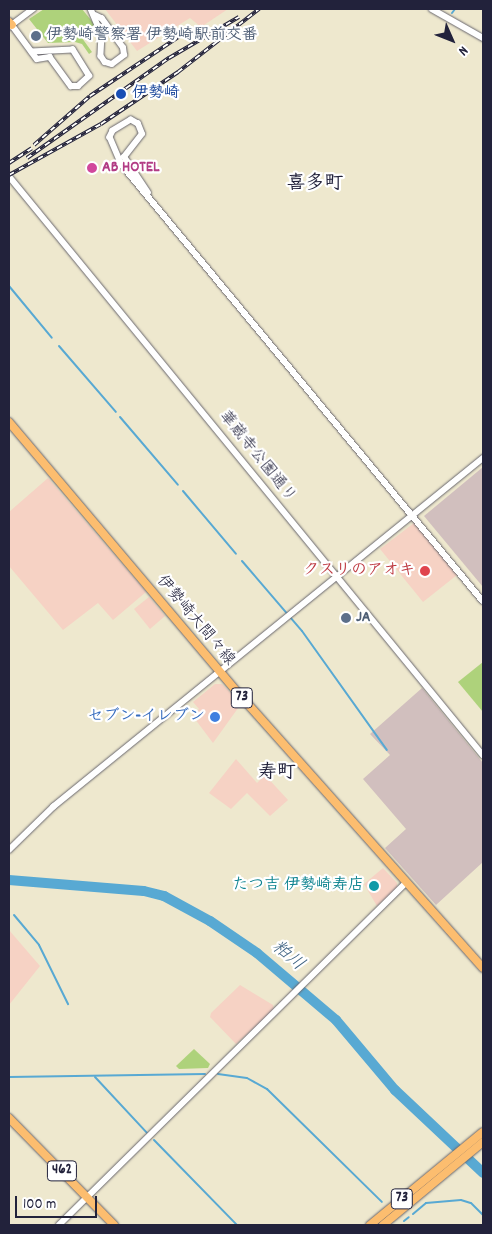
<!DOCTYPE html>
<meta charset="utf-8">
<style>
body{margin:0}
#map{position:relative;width:492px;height:1234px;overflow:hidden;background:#eee8ce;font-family:Dekko,"Klee One",sans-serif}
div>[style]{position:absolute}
.built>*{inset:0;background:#f6d2c4}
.industrial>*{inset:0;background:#d1bfbe}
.green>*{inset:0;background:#aed27b}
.stream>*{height:2px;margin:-1px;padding:0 1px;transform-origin:1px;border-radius:1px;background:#58a9d3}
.river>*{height:10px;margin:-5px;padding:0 5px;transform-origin:5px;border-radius:5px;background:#58a9d3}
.roads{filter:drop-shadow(0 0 1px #69676e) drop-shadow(0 0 1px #69676e)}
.tertiary>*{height:5.5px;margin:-2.75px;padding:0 2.75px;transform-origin:2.75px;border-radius:2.75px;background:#fff}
.primary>*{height:8px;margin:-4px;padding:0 4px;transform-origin:4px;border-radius:4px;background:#fcbd6f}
.trunk>*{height:8px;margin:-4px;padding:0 4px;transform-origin:4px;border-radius:4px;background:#fcbd6f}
.rail>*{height:4px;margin-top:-2px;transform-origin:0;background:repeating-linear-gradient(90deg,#fff 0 5.5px,#22223b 0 11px);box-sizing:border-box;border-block:1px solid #22223b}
.dots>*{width:14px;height:14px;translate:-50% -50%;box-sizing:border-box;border:2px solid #fff;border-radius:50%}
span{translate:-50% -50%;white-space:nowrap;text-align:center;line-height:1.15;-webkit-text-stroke:4.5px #fff;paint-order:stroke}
.shield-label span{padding:1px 4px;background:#fff;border:1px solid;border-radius:4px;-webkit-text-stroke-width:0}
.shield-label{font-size:15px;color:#22223b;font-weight:700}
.service-label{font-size:16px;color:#4e5e75;font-weight:700}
.left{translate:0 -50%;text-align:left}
.transit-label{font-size:16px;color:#164399;font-weight:700}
.hotel-label{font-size:16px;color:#b23c85;font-weight:700}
.street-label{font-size:16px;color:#22223b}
.health-label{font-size:16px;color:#be3a42;font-weight:700}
.right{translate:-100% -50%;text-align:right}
.shop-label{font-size:16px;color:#366cbe;font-weight:700}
.culture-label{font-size:16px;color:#0d838f;font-weight:700}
.water-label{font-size:18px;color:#3a5f7f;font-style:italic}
.quarter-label{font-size:19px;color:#22223b;font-weight:700}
.frame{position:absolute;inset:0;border:10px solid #22223b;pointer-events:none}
.north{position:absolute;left:427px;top:15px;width:50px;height:50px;-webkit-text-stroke:4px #fff;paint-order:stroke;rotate:134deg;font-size:14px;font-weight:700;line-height:20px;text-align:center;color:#22223b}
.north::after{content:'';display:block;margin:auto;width:18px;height:22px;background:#22223b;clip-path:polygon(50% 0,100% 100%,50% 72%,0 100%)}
.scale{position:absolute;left:15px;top:1196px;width:82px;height:22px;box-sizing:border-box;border:2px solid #22223b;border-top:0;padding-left:6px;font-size:15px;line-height:18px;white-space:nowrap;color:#22223b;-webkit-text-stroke:4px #fff;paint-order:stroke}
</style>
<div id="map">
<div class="built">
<i style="clip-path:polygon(105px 9px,228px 9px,201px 27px,190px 18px,137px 51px)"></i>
<i style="clip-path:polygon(48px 478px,146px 592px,113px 620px,98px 603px,63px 630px,9px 566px,9px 512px)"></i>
<i style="clip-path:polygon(414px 523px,457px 575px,423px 602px,380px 549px)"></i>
<i style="clip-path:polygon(149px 597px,165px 616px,150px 629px,134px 609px)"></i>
<i style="clip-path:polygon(215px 684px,222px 684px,241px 704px,213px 743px,192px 715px,199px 709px,193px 702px)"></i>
<i style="clip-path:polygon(236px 759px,257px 783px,265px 775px,288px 800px,270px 816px,247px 793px,231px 809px,209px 793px)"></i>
<i style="clip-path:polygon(383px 868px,397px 883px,397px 888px,377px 906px,364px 884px)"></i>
<i style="clip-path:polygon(9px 930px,40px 966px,9px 1005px)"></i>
<i style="clip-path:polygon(240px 985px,273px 1005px,274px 1010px,236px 1044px,210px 1017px,211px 1013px)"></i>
</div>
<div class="industrial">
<i style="clip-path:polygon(483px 467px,483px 587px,424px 516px)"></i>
<i style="clip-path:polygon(422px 688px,483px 763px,483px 862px,436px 905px,385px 848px,406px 829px,363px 779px,390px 755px,370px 734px)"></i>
</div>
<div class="green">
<i style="clip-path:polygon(44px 9px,82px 9px,95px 25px,82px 38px,92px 52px,89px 54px,82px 44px,75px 42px,48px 43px,29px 19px)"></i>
<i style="clip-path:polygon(483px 662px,483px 712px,458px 682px)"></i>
<i style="clip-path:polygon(194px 1049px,210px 1064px,208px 1068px,179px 1069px,176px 1066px)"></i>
</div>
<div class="stream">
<i style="left:452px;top:13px;width:5px;rotate:-53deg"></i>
<i style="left:9px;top:286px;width:67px;rotate:50.4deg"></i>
<i style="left:59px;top:346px;width:87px;rotate:49.2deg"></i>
<i style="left:120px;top:417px;width:89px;rotate:49.5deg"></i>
<i style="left:183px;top:491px;width:82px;rotate:49.9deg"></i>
<i style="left:242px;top:561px;width:92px;rotate:49.4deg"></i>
<i style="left:302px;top:631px;width:146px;rotate:54.5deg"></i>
<i style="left:14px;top:915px;width:39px;rotate:50deg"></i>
<i style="left:39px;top:945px;width:66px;rotate:63.8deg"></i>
<i style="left:218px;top:1074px;width:29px;rotate:8deg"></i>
<i style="left:247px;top:1078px;width:23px;rotate:29deg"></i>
<i style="left:267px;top:1089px;width:161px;rotate:44.5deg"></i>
<i style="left:9px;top:1077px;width:196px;rotate:-0.9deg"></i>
<i style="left:95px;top:1077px;width:76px;rotate:47.1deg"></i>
<i style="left:154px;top:1140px;width:119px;rotate:45.7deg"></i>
<i style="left:413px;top:1214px;width:17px;rotate:-40deg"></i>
<i style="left:426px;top:1203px;width:35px;rotate:-5deg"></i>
<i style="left:461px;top:1200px;width:10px;rotate:17deg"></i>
<i style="left:471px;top:1203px;width:17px;rotate:45deg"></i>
<i style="left:404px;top:1221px;width:6px;rotate:-39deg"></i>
</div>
<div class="river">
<i style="left:9px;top:880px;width:135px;rotate:4.7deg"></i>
<i style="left:144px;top:891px;width:21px;rotate:14deg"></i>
<i style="left:164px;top:896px;width:52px;rotate:28.5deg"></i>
<i style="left:210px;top:921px;width:57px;rotate:34.2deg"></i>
<i style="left:257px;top:953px;width:104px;rotate:40.3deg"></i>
<i style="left:336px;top:1020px;width:92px;rotate:49.9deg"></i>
<i style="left:395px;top:1090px;width:121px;rotate:43.3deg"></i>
</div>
<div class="roads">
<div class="tertiary">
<i style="left:91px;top:9px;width:28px;rotate:67deg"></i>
<i style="left:102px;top:35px;width:21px;rotate:93deg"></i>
<i style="left:101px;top:56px;width:7px;rotate:56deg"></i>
<i style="left:105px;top:62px;width:7px;rotate:16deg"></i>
<i style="left:112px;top:64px;width:15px;rotate:-37deg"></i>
<i style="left:124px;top:55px;width:7px;rotate:-98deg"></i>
<i style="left:123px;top:48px;width:36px;rotate:-126deg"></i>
<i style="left:102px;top:19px;width:7px;rotate:-153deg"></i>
<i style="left:432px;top:9px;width:59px;rotate:29.6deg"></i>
<i style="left:12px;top:25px;width:42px;rotate:53.7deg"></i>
<i style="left:37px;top:59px;width:13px;rotate:-9deg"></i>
<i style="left:50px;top:57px;width:36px;rotate:54deg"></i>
<i style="left:71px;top:86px;width:7px"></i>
<i style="left:78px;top:86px;width:15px;rotate:-42deg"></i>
<i style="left:89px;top:76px;width:31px;rotate:-122deg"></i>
<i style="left:73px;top:50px;width:41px;rotate:177.2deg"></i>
<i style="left:9px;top:27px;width:30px;rotate:-37deg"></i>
<i style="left:9px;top:176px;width:748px;rotate:50.69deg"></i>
<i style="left:148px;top:193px;width:43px;rotate:-123.7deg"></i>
<i style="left:124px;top:157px;width:29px;rotate:-52deg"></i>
<i style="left:142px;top:134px;width:11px;rotate:-112deg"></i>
<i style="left:138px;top:124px;width:8px;rotate:-150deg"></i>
<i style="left:131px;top:120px;width:21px;rotate:149deg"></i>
<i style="left:113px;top:131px;width:7px;rotate:117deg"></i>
<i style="left:110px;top:137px;width:30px;rotate:67deg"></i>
<i style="left:122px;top:165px;width:566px;rotate:50.38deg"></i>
<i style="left:9px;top:850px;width:62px;rotate:-44.3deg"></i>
<i style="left:53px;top:807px;width:554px;rotate:-39.06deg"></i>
<i style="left:59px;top:1225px;width:487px;rotate:-44.6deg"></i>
</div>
<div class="primary">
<i style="left:9px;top:22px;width:4px;rotate:45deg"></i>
<i style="left:9px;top:422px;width:367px;rotate:49.8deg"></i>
<i style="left:246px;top:702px;width:356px;rotate:48.3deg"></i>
<i style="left:370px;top:1225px;width:146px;rotate:-39.5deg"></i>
<i style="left:383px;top:1225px;width:130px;rotate:-39.7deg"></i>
</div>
<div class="trunk">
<i style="left:9px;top:1118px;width:150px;rotate:45.5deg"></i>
</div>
</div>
<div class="rail">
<i style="left:34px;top:145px;width:74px;rotate:-41.2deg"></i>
<i style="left:90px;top:96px;width:115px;rotate:-33.7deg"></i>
<i style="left:27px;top:158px;width:174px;rotate:-35.2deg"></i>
<i style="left:169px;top:58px;width:81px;rotate:-30.4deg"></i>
<i style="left:9px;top:163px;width:27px;rotate:-33deg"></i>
<i style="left:9px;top:175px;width:105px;rotate:-29deg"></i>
<i style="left:101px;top:124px;width:93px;rotate:-34deg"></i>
<i style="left:178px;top:72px;width:103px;rotate:-37.9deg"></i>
</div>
<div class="dots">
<i style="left:36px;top:36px;background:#5c6f8a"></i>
<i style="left:121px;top:94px;background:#1a4fb4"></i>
<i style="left:92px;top:168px;background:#d1479c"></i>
<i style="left:425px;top:571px;background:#e0444e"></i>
<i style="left:346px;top:618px;background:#5c6f8a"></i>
<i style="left:215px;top:717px;background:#3f7fe0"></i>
<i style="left:374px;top:886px;background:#0f9aa8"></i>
</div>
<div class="shield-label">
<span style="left:242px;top:698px">73</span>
<span style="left:62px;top:1171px">462</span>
<span style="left:402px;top:1199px">73</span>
</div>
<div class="service-label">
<span class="left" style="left:46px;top:36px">伊勢崎警察署 伊勢崎駅前交番</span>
<span class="left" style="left:356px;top:618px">JA</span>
</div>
<div class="transit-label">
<span class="left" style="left:132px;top:94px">伊勢崎</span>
</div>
<div class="hotel-label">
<span class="left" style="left:102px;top:168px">AB HOTEL</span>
</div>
<div class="street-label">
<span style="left:257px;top:457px;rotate:51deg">華蔵寺公園通り</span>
<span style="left:195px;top:621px;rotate:50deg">伊勢崎大間々線</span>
</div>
<div class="health-label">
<span class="right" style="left:415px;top:571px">クスリのアオキ</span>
</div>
<div class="shop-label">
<span class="right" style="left:205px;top:717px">セブン-イレブン</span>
</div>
<div class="culture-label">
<span class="right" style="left:364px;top:886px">たつ吉 伊勢崎寿店</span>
</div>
<div class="water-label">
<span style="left:287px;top:957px;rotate:40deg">粕川</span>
</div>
<div class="quarter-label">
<span style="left:315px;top:185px">喜多町</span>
<span style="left:277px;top:774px">寿町</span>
</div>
<div class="frame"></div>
<div class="north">N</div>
<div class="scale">100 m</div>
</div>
